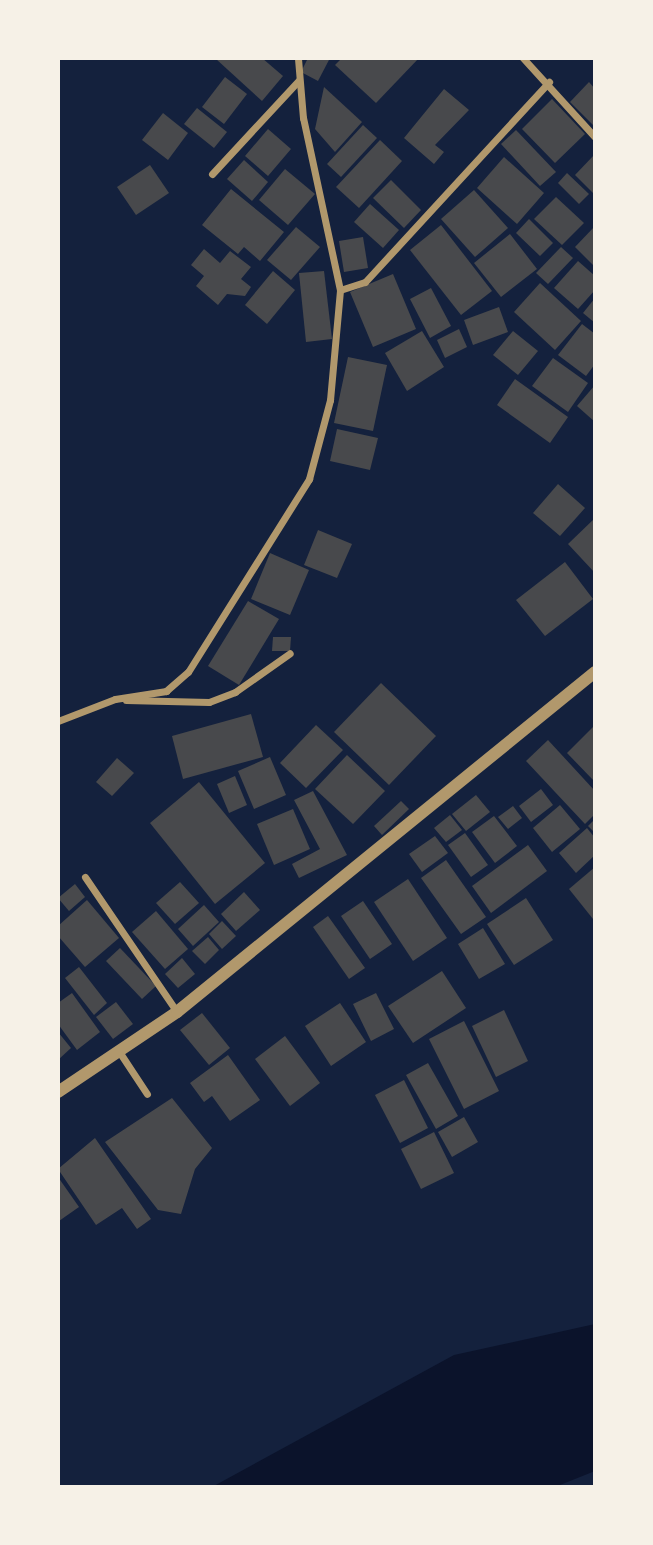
<!DOCTYPE html>
<style>
body{margin:0}
#map{position:relative;width:653px;height:1545px;overflow:hidden;background:#14213d;font-family:"Exo 2",sans-serif}
div>[style]{position:absolute}
.water>*{inset:0;background:#0b132b}
.building>*{inset:0;background:#48494c}
.minor>*{height:7px;margin:-3.5px;padding:0 3.5px;transform-origin:3.5px;border-radius:3.5px;background:#b1986c}
.tertiary>*{height:12px;margin:-6px;padding:0 6px;transform-origin:6px;border-radius:6px;background:#b1986c}
span{translate:-50% -50%;white-space:nowrap;text-align:center;line-height:1.15;-webkit-text-stroke:7px #f6f1e7;paint-order:stroke}
.frame{position:absolute;inset:0;border:60px solid #f6f1e7;pointer-events:none}
</style>
<div id="map">
<div class="water">
<i style="clip-path:polygon(595px 1324px,595px 1471px,555px 1487px,212px 1487px,454px 1355px)"></i>
</div>
<div class="building">
<i style="clip-path:polygon(262px 58px,283px 76px,262px 101px,216px 59px)"></i>
<i style="clip-path:polygon(308px 58px,330px 58px,318px 81px,301px 72px)"></i>
<i style="clip-path:polygon(342px 58px,419px 58px,376px 103px,335px 65px)"></i>
<i style="clip-path:polygon(225px 77px,247px 94px,224px 124px,202px 107px)"></i>
<i style="clip-path:polygon(589px 82px,595px 89px,595px 127px,570px 102px)"></i>
<i style="clip-path:polygon(324px 87px,362px 122px,335px 152px,315px 129px)"></i>
<i style="clip-path:polygon(444px 89px,469px 110px,435px 145px,444px 152px,434px 164px,404px 138px)"></i>
<i style="clip-path:polygon(552px 99px,585px 134px,555px 163px,522px 129px)"></i>
<i style="clip-path:polygon(197px 108px,227px 132px,214px 148px,184px 124px)"></i>
<i style="clip-path:polygon(163px 113px,188px 133px,168px 160px,142px 140px)"></i>
<i style="clip-path:polygon(363px 125px,377px 138px,341px 177px,327px 164px)"></i>
<i style="clip-path:polygon(268px 129px,291px 149px,268px 176px,245px 156px)"></i>
<i style="clip-path:polygon(516px 130px,556px 172px,540px 186px,501px 144px)"></i>
<i style="clip-path:polygon(380px 140px,402px 161px,359px 208px,336px 187px)"></i>
<i style="clip-path:polygon(595px 154px,595px 195px,575px 175px)"></i>
<i style="clip-path:polygon(504px 157px,544px 193px,517px 224px,477px 188px)"></i>
<i style="clip-path:polygon(244px 160px,268px 182px,252px 201px,227px 179px)"></i>
<i style="clip-path:polygon(150px 165px,169px 193px,136px 215px,117px 187px)"></i>
<i style="clip-path:polygon(285px 169px,315px 194px,288px 225px,259px 200px)"></i>
<i style="clip-path:polygon(567px 173px,589px 194px,579px 204px,558px 183px)"></i>
<i style="clip-path:polygon(391px 180px,421px 210px,404px 228px,373px 198px)"></i>
<i style="clip-path:polygon(231px 189px,284px 232px,260px 261px,244px 247px,238px 254px,202px 225px)"></i>
<i style="clip-path:polygon(474px 190px,508px 228px,475px 257px,441px 219px)"></i>
<i style="clip-path:polygon(556px 197px,584px 223px,562px 245px,534px 219px)"></i>
<i style="clip-path:polygon(370px 204px,399px 230px,383px 248px,354px 222px)"></i>
<i style="clip-path:polygon(529px 219px,553px 243px,540px 256px,516px 233px)"></i>
<i style="clip-path:polygon(441px 225px,492px 291px,461px 315px,410px 250px)"></i>
<i style="clip-path:polygon(595px 226px,595px 267px,575px 247px)"></i>
<i style="clip-path:polygon(296px 227px,320px 247px,291px 280px,267px 260px)"></i>
<i style="clip-path:polygon(510px 234px,537px 269px,501px 297px,474px 263px)"></i>
<i style="clip-path:polygon(363px 237px,368px 268px,344px 272px,339px 241px)"></i>
<i style="clip-path:polygon(561px 247px,573px 258px,548px 284px,536px 273px)"></i>
<i style="clip-path:polygon(204px 249px,220px 263px,230px 251px,251px 267px,241px 279px,251px 287px,245px 296px,227px 294px,218px 305px,196px 286px,204px 276px,191px 265px)"></i>
<i style="clip-path:polygon(578px 261px,595px 276px,595px 290px,578px 309px,554px 288px)"></i>
<i style="clip-path:polygon(273px 271px,295px 290px,267px 324px,245px 305px)"></i>
<i style="clip-path:polygon(324px 271px,332px 339px,306px 342px,299px 273px)"></i>
<i style="clip-path:polygon(393px 274px,416px 329px,373px 347px,350px 292px)"></i>
<i style="clip-path:polygon(540px 283px,581px 321px,555px 350px,514px 312px)"></i>
<i style="clip-path:polygon(431px 288px,451px 326px,430px 338px,410px 299px)"></i>
<i style="clip-path:polygon(595px 298px,595px 323px,583px 313px)"></i>
<i style="clip-path:polygon(499px 307px,508px 332px,473px 345px,464px 320px)"></i>
<i style="clip-path:polygon(582px 324px,595px 334px,595px 364px,586px 376px,558px 355px)"></i>
<i style="clip-path:polygon(459px 329px,467px 347px,445px 358px,437px 340px)"></i>
<i style="clip-path:polygon(422px 331px,444px 367px,407px 391px,385px 353px)"></i>
<i style="clip-path:polygon(513px 331px,538px 351px,518px 375px,493px 355px)"></i>
<i style="clip-path:polygon(348px 357px,387px 365px,373px 431px,334px 423px)"></i>
<i style="clip-path:polygon(553px 358px,588px 383px,568px 412px,532px 386px)"></i>
<i style="clip-path:polygon(515px 379px,568px 417px,550px 443px,497px 405px)"></i>
<i style="clip-path:polygon(595px 385px,595px 422px,577px 406px)"></i>
<i style="clip-path:polygon(337px 429px,378px 438px,370px 470px,330px 461px)"></i>
<i style="clip-path:polygon(558px 484px,585px 508px,560px 536px,533px 513px)"></i>
<i style="clip-path:polygon(595px 518px,595px 573px,568px 544px)"></i>
<i style="clip-path:polygon(318px 530px,352px 544px,337px 578px,304px 565px)"></i>
<i style="clip-path:polygon(270px 553px,309px 570px,290px 615px,251px 599px)"></i>
<i style="clip-path:polygon(565px 562px,593px 599px,545px 636px,516px 600px)"></i>
<i style="clip-path:polygon(248px 601px,279px 619px,239px 685px,208px 666px)"></i>
<i style="clip-path:polygon(273px 637px,291px 637px,290px 651px,272px 651px)"></i>
<i style="clip-path:polygon(381px 683px,436px 736px,389px 785px,334px 732px)"></i>
<i style="clip-path:polygon(251px 714px,263px 757px,183px 779px,172px 736px)"></i>
<i style="clip-path:polygon(316px 725px,343px 750px,306px 788px,280px 763px)"></i>
<i style="clip-path:polygon(595px 725px,595px 782px,567px 753px)"></i>
<i style="clip-path:polygon(548px 740px,595px 791px,595px 814px,585px 824px,526px 761px)"></i>
<i style="clip-path:polygon(347px 755px,385px 791px,353px 824px,315px 789px)"></i>
<i style="clip-path:polygon(270px 757px,286px 795px,254px 809px,238px 771px)"></i>
<i style="clip-path:polygon(117px 758px,134px 773px,112px 796px,96px 782px)"></i>
<i style="clip-path:polygon(235px 776px,247px 805px,229px 813px,217px 784px)"></i>
<i style="clip-path:polygon(199px 782px,265px 863px,215px 904px,150px 823px)"></i>
<i style="clip-path:polygon(541px 789px,553px 805px,531px 822px,519px 806px)"></i>
<i style="clip-path:polygon(313px 791px,347px 855px,299px 878px,292px 864px,320px 849px,294px 800px)"></i>
<i style="clip-path:polygon(476px 795px,490px 812px,466px 831px,452px 814px)"></i>
<i style="clip-path:polygon(401px 801px,409px 809px,382px 835px,374px 826px)"></i>
<i style="clip-path:polygon(560px 805px,580px 829px,552px 852px,533px 828px)"></i>
<i style="clip-path:polygon(513px 806px,522px 818px,508px 829px,498px 817px)"></i>
<i style="clip-path:polygon(293px 809px,310px 849px,274px 865px,257px 824px)"></i>
<i style="clip-path:polygon(450px 815px,462px 830px,446px 842px,434px 828px)"></i>
<i style="clip-path:polygon(494px 816px,517px 846px,495px 863px,472px 832px)"></i>
<i style="clip-path:polygon(595px 819px,595px 833px,588px 826px)"></i>
<i style="clip-path:polygon(587px 828px,595px 838px,595px 855px,576px 873px,559px 853px)"></i>
<i style="clip-path:polygon(465px 833px,488px 865px,471px 877px,448px 845px)"></i>
<i style="clip-path:polygon(435px 836px,448px 853px,422px 872px,409px 854px)"></i>
<i style="clip-path:polygon(528px 845px,547px 871px,491px 913px,472px 886px)"></i>
<i style="clip-path:polygon(446px 860px,486px 917px,461px 934px,421px 878px)"></i>
<i style="clip-path:polygon(595px 867px,595px 917px,593px 919px,569px 889px)"></i>
<i style="clip-path:polygon(408px 879px,447px 938px,413px 961px,374px 902px)"></i>
<i style="clip-path:polygon(180px 882px,199px 903px,175px 924px,156px 903px)"></i>
<i style="clip-path:polygon(75px 884px,85px 897px,69px 911px,58px 898px)"></i>
<i style="clip-path:polygon(244px 892px,260px 910px,236px 931px,221px 914px)"></i>
<i style="clip-path:polygon(526px 898px,553px 940px,514px 965px,487px 924px)"></i>
<i style="clip-path:polygon(87px 900px,119px 938px,85px 967px,58px 936px,58px 926px)"></i>
<i style="clip-path:polygon(363px 901px,392px 944px,370px 959px,341px 916px)"></i>
<i style="clip-path:polygon(204px 905px,219px 922px,193px 946px,178px 929px)"></i>
<i style="clip-path:polygon(156px 911px,188px 949px,165px 969px,132px 932px)"></i>
<i style="clip-path:polygon(328px 916px,365px 968px,349px 979px,313px 927px)"></i>
<i style="clip-path:polygon(222px 921px,236px 936px,222px 949px,209px 934px)"></i>
<i style="clip-path:polygon(483px 928px,505px 964px,479px 979px,458px 944px)"></i>
<i style="clip-path:polygon(208px 937px,219px 950px,205px 964px,192px 951px)"></i>
<i style="clip-path:polygon(120px 948px,156px 986px,142px 999px,106px 961px)"></i>
<i style="clip-path:polygon(182px 958px,195px 974px,178px 988px,165px 974px)"></i>
<i style="clip-path:polygon(79px 967px,107px 1003px,94px 1015px,65px 978px)"></i>
<i style="clip-path:polygon(442px 971px,466px 1008px,413px 1043px,388px 1006px)"></i>
<i style="clip-path:polygon(72px 993px,100px 1032px,77px 1050px,58px 1024px,58px 1003px)"></i>
<i style="clip-path:polygon(376px 993px,394px 1029px,371px 1041px,353px 1004px)"></i>
<i style="clip-path:polygon(116px 1002px,133px 1024px,113px 1039px,96px 1017px)"></i>
<i style="clip-path:polygon(340px 1003px,366px 1042px,331px 1066px,305px 1026px)"></i>
<i style="clip-path:polygon(504px 1010px,528px 1061px,496px 1077px,472px 1026px)"></i>
<i style="clip-path:polygon(202px 1013px,230px 1048px,209px 1065px,180px 1030px)"></i>
<i style="clip-path:polygon(464px 1021px,499px 1091px,464px 1109px,429px 1039px)"></i>
<i style="clip-path:polygon(58px 1032px,71px 1048px,58px 1060px)"></i>
<i style="clip-path:polygon(285px 1036px,320px 1083px,290px 1106px,255px 1059px)"></i>
<i style="clip-path:polygon(228px 1055px,260px 1100px,230px 1121px,212px 1096px,204px 1102px,190px 1083px)"></i>
<i style="clip-path:polygon(428px 1063px,458px 1116px,436px 1129px,406px 1075px)"></i>
<i style="clip-path:polygon(404px 1080px,428px 1128px,400px 1143px,375px 1095px)"></i>
<i style="clip-path:polygon(172px 1098px,212px 1148px,195px 1169px,181px 1214px,158px 1210px,105px 1142px)"></i>
<i style="clip-path:polygon(464px 1117px,478px 1142px,452px 1157px,438px 1132px)"></i>
<i style="clip-path:polygon(434px 1132px,454px 1173px,421px 1189px,401px 1149px)"></i>
<i style="clip-path:polygon(95px 1138px,151px 1219px,137px 1229px,122px 1208px,96px 1225px,58px 1169px)"></i>
<i style="clip-path:polygon(58px 1177px,79px 1207px,59px 1221px,58px 1218px)"></i>
</div>
<div class="minor">
<i style="left:523px;top:58px;width:107px;rotate:47.7deg"></i>
<i style="left:212px;top:174px;width:127px;rotate:-47.2deg"></i>
<i style="left:340px;top:290px;width:26px;rotate:-18deg"></i>
<i style="left:365px;top:282px;width:272px;rotate:-47.4deg"></i>
<i style="left:126px;top:700px;width:83px;rotate:1.4deg"></i>
<i style="left:209px;top:702px;width:28px;rotate:-21deg"></i>
<i style="left:235px;top:692px;width:67px;rotate:-35.3deg"></i>
<i style="left:58px;top:721px;width:61px;rotate:-21.1deg"></i>
<i style="left:115px;top:699px;width:52px;rotate:-8.9deg"></i>
<i style="left:166px;top:691px;width:29px;rotate:-41deg"></i>
<i style="left:188px;top:672px;width:228px;rotate:-57.9deg"></i>
<i style="left:309px;top:479px;width:82px;rotate:-75.1deg"></i>
<i style="left:330px;top:400px;width:110px;rotate:-84.8deg"></i>
<i style="left:340px;top:290px;width:176px;rotate:-102.1deg"></i>
<i style="left:303px;top:118px;width:60px;rotate:-94.8deg"></i>
<i style="left:85px;top:877px;width:163px;rotate:55.7deg"></i>
<i style="left:120px;top:1053px;width:49px;rotate:56.6deg"></i>
</div>
<div class="tertiary">
<i style="left:58px;top:1092px;width:143px;rotate:-33.9deg"></i>
<i style="left:177px;top:1012px;width:539px;rotate:-39.12deg"></i>
</div>
<div class="frame"></div>
</div>
